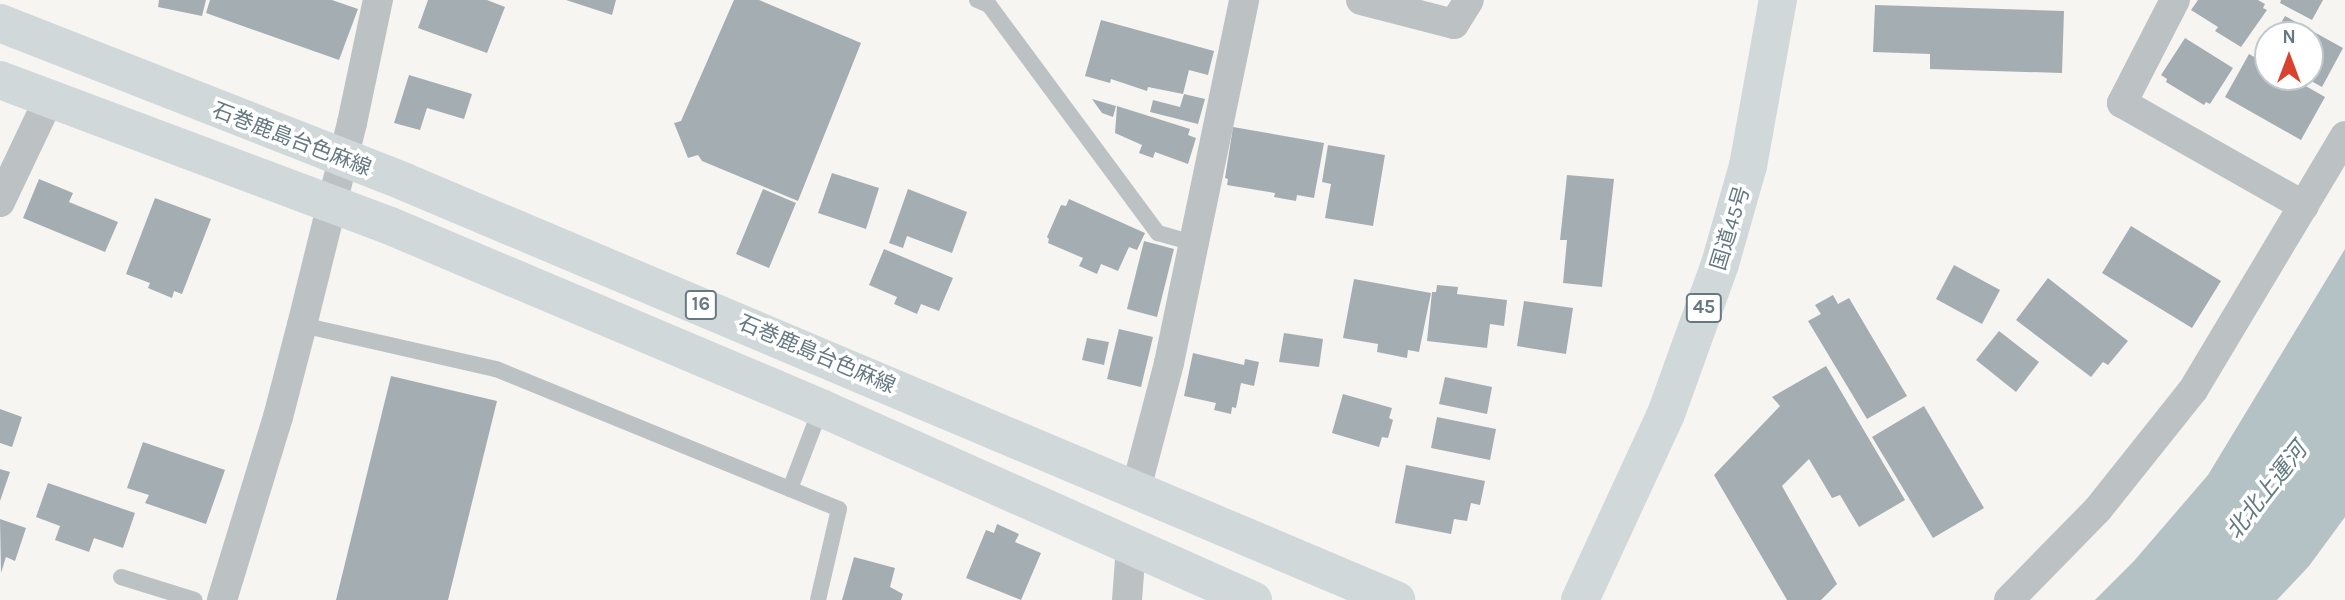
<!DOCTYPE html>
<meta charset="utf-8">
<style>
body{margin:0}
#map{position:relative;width:2345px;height:600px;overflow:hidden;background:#f6f5f2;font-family:Karla,"Noto Sans JP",sans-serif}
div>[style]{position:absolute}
.water>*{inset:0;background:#b4c2c5}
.building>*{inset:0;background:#a4aeb2}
.service>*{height:16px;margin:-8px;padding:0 8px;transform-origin:8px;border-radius:8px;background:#bcc2c4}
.minor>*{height:30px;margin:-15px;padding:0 15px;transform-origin:15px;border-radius:15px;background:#bcc2c4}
.primary>*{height:38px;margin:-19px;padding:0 19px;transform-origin:19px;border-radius:19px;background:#d1d8da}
.trunk>*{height:38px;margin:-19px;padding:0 19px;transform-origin:19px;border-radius:19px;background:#d1d8da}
span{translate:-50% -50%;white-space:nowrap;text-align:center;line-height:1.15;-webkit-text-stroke:7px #fff;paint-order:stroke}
.shield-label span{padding:2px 5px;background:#fff;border:2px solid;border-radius:5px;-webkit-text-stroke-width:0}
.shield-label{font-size:19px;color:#667982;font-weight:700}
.street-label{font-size:21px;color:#667982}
.water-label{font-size:23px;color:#627a7f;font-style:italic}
.north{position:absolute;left:2254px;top:21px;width:70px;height:70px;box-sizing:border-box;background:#fff;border:2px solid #c2c9cd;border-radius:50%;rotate:0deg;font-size:19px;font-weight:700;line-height:28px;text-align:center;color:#667982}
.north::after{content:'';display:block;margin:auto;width:24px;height:32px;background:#d9422f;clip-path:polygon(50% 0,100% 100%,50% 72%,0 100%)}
</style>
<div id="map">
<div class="water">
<i style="clip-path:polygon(2345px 249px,2345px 517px,2309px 566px,2277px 600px,2095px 600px,2134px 561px,2208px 475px)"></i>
</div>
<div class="building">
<i style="clip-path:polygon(159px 0,206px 0,202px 16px,158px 7px)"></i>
<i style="clip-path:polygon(210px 0,332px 0,358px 9px,339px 60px,206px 13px)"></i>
<i style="clip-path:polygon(428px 0,487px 0,505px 7px,487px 53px,418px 28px)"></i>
<i style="clip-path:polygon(566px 0,616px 0,612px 15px)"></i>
<i style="clip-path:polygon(734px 0,759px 0,861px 43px,798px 201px,702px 161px,698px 155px,688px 158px,674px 123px,681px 121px)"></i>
<i style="clip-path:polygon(2198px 0,2258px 0,2265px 4px,2263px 8px,2267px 10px,2241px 47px,2215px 31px,2218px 27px,2191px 10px)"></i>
<i style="clip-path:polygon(2281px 0,2323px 0,2312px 20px,2280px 3px)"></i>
<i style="clip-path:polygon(1875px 5px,2064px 11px,2062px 73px,1930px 69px,1930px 54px,1873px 52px)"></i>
<i style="clip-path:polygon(2285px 16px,2343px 48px,2322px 87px,2304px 77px,2310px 77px,2310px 35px,2274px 35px)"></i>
<i style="clip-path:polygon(1101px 20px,1214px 51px,1208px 75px,1189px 70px,1183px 94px,1148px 87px,1147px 91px,1111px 79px,1110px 83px,1085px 76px)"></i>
<i style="clip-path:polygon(2185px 38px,2233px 68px,2210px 104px,2206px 102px,2204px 105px,2166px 82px,2167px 79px,2161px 75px)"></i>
<i style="clip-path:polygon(2249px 54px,2268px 65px,2268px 77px,2290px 77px,2325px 97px,2301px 140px,2225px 97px)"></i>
<i style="clip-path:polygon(409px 75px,472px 94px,464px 119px,427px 108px,420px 130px,394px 123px)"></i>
<i style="clip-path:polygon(1184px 94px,1205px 99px,1198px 124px,1150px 112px,1153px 100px,1180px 107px)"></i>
<i style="clip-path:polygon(1092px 99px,1116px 106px,1113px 117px,1102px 113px)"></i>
<i style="clip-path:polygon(1117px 106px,1190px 129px,1188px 135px,1196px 138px,1188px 164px,1155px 152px,1153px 158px,1139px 153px,1142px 145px,1115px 133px)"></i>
<i style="clip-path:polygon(1233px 127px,1324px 143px,1314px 198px,1297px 195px,1296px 201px,1274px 197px,1275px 193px,1227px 185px,1228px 179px,1225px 178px)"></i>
<i style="clip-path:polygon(1328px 145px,1385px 155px,1373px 226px,1325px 218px,1331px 184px,1322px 182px)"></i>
<i style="clip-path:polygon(832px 173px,879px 188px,866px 229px,818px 213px)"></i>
<i style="clip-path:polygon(1567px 175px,1614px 179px,1602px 287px,1563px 283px,1567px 240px,1560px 240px)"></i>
<i style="clip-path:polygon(39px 179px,73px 193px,69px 202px,118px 222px,105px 252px,23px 218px)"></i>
<i style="clip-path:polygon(763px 189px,796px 203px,769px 268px,736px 254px)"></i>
<i style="clip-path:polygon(908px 189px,967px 212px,952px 253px,907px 236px,903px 248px,889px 243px)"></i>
<i style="clip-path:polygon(155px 198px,211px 219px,182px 294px,174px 291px,172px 298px,148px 288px,150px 283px,126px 274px)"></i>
<i style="clip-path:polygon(1069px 199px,1145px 233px,1137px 250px,1129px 247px,1118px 271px,1101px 264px,1097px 274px,1079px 266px,1083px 258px,1048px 243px,1049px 239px,1047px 237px,1061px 205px,1066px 206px)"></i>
<i style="clip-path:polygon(2131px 226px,2221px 281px,2192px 328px,2102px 273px)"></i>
<i style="clip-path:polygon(1144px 241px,1174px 249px,1157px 317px,1127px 309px)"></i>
<i style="clip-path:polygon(884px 249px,953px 278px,939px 311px,921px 304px,917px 314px,894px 304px,897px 297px,869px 285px)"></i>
<i style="clip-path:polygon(1954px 265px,2000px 290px,1982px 324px,1936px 299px)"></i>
<i style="clip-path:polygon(2048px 278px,2128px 341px,2108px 365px,2103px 362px,2091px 377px,2016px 320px)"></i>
<i style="clip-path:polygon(1354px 279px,1431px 293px,1419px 352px,1408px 350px,1407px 358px,1377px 352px,1378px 344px,1343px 338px)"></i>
<i style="clip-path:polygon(1437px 285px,1458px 287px,1457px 294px,1507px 300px,1504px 326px,1490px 324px,1487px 348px,1427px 341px,1432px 292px,1436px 292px)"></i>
<i style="clip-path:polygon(1833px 295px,1838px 304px,1849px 298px,1907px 396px,1867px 419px,1808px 321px,1821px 314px,1815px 305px)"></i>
<i style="clip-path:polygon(1524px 301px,1573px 308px,1566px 354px,1517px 346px)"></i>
<i style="clip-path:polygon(1119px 329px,1153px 337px,1141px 387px,1107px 379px)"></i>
<i style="clip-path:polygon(1999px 331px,2039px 362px,2016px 392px,1976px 360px)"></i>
<i style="clip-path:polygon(1284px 333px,1323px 339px,1319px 367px,1279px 362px)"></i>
<i style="clip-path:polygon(1087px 338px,1109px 342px,1104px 365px,1082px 360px)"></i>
<i style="clip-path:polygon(1193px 353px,1244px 365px,1245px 359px,1259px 362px,1254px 386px,1241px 383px,1236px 408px,1232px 407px,1231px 414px,1214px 410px,1216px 403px,1184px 396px)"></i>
<i style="clip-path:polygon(1826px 366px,1905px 500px,1859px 527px,1840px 495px,1832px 498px,1809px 459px,1782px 486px,1837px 584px,1821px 600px,1787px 600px,1714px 475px,1780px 406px,1772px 397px)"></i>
<i style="clip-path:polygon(391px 376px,497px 401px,448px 600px,336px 600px)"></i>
<i style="clip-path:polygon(1445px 377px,1492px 387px,1487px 414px,1439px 404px)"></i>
<i style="clip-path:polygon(1343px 394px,1392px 408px,1389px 418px,1393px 420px,1388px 438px,1382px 437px,1379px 447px,1332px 433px)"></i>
<i style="clip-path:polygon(1924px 406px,1984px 508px,1933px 538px,1872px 437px)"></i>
<i style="clip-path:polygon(0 409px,22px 417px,12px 447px,0 443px)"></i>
<i style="clip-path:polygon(1437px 417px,1496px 429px,1490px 460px,1431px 448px)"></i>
<i style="clip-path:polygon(143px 442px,225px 470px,206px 524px,145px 503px,149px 495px,127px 488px)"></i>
<i style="clip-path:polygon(1406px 465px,1485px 481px,1480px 505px,1471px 503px,1467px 521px,1454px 519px,1451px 534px,1395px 523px)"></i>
<i style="clip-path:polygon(0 469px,10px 472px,0 501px)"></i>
<i style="clip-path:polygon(48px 483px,135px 513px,123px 548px,94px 538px,89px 552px,55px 540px,60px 526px,36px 517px)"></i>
<i style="clip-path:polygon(0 519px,26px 528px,15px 561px,6px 557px,1px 573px)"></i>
<i style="clip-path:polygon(997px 524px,1019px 534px,1015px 542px,1041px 553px,1021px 600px,966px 578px,986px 530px,994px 533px)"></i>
<i style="clip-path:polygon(854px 557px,895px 568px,890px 587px,903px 594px,901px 600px,842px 600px)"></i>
</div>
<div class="service">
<i style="left:977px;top:0;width:13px;rotate:23deg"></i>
<i style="left:989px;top:5px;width:284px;rotate:53.5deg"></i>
<i style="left:1158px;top:233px;width:36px;rotate:16deg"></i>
<i style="left:302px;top:325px;width:199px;rotate:12.8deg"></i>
<i style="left:496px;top:369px;width:370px;rotate:22.2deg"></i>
<i style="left:839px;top:509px;width:93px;rotate:103deg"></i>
<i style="left:790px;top:489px;width:87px;rotate:-69.1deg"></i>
<i style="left:121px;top:577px;width:77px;rotate:17.3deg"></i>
</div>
<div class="minor">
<i style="left:1361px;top:0;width:96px;rotate:14.5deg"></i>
<i style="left:1454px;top:24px;width:28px;rotate:-58deg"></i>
<i style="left:2175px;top:0;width:116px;rotate:117.2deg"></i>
<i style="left:2122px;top:103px;width:209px;rotate:29.5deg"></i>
<i style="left:0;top:202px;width:114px;rotate:-64.6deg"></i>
<i style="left:1136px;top:489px;width:130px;rotate:-75.3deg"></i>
<i style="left:1169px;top:363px;width:371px;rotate:-78.3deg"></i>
<i style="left:222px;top:600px;width:191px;rotate:-73deg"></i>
<i style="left:278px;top:417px;width:95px;rotate:-75.4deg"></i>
<i style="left:302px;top:325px;width:208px;rotate:-76.1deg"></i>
<i style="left:352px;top:123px;width:126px;rotate:-78.1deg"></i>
<i style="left:1127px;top:600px;width:53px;rotate:-85.7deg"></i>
<i style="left:2009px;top:600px;width:127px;rotate:-45.6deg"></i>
<i style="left:2098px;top:509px;width:152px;rotate:-51.4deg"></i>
<i style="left:2193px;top:390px;width:296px;rotate:-59.1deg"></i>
</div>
<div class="primary">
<i style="left:0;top:23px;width:435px;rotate:21.4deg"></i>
<i style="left:405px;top:182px;width:1076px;rotate:22.87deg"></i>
<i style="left:0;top:80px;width:414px;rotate:20.5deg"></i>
<i style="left:388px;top:225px;width:470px;rotate:22.9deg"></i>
<i style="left:821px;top:408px;width:473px;rotate:24deg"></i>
</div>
<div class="trunk">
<i style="left:1580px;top:600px;width:205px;rotate:-65.2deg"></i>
<i style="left:1666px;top:414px;width:159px;rotate:-70.2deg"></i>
<i style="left:1720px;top:264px;width:102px;rotate:-74.1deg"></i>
<i style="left:1748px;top:166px;width:169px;rotate:-79.8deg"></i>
</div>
<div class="shield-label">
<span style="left:701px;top:305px">16</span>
<span style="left:1704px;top:308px">45</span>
</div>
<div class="street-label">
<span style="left:292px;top:139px;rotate:21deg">石巻鹿島台色麻線</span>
<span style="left:1730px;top:228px;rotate:-73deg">国道45号</span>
<span style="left:817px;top:354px;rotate:23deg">石巻鹿島台色麻線</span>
</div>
<div class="water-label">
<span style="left:2267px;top:491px;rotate:-52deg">北北上運河</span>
</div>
<div class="north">N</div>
</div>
